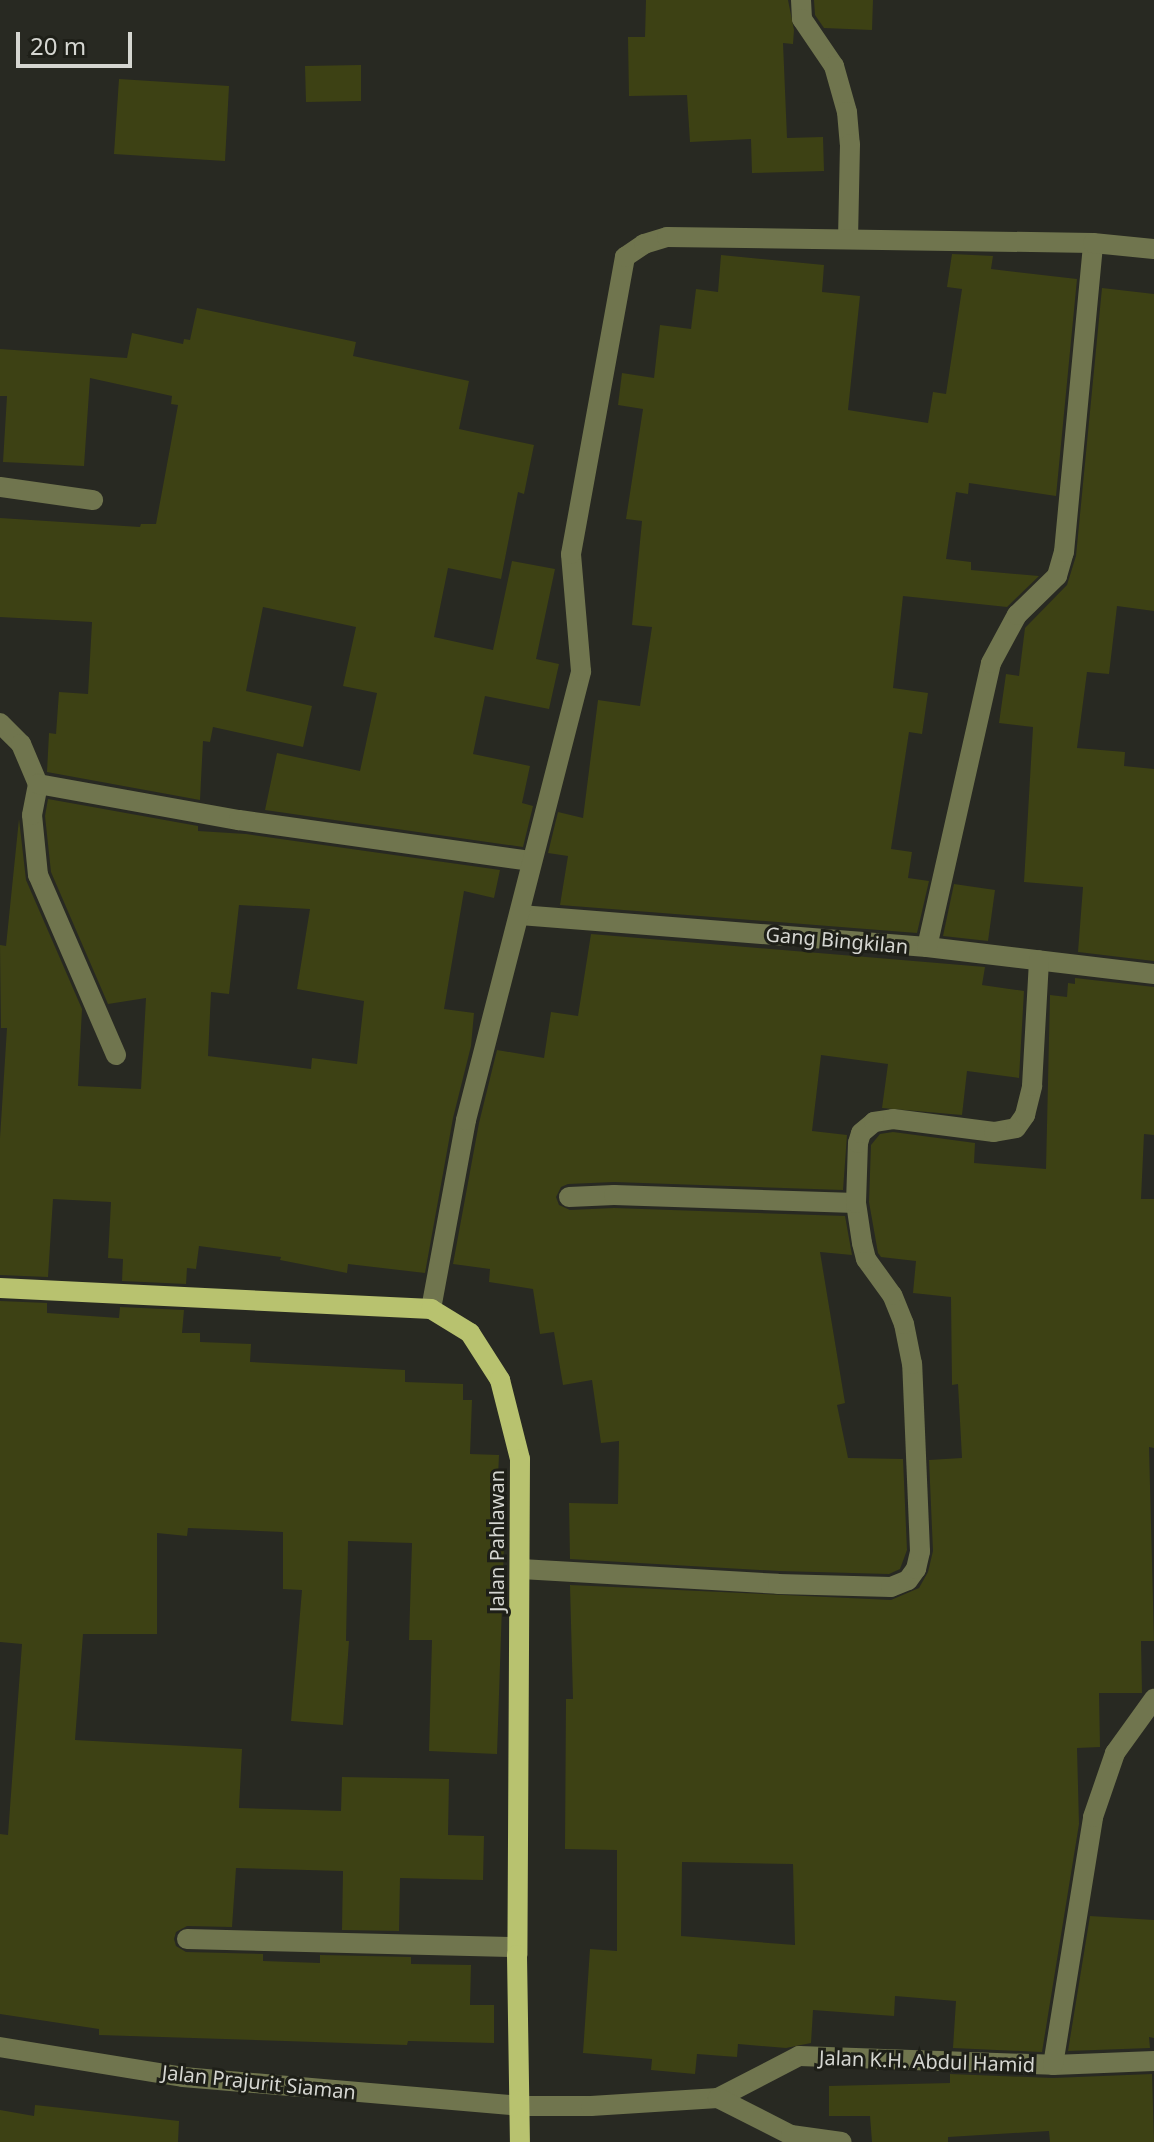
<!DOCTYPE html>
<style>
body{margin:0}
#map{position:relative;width:1154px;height:2142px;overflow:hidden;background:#282922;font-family:"Noto Sans",sans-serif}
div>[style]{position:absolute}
.building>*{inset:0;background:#3d4114}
.minor>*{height:20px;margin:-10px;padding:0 10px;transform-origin:10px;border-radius:10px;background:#70754e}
.major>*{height:20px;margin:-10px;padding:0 10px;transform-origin:10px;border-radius:10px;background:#b8c26f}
span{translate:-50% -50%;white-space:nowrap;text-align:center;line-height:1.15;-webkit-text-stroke:6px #1e1f18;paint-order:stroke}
.street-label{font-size:20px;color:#d5d6d1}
.scale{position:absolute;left:16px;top:32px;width:116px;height:36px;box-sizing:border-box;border:4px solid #d5d6d1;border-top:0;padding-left:10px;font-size:24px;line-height:28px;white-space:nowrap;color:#d5d6d1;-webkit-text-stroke:6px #1e1f18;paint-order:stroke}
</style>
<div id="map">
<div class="building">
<i style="clip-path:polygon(646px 0,788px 0,794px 30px,793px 44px,783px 43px,787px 138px,823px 137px,824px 171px,752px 173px,751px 139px,690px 142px,687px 95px,629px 96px,628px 37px,645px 37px)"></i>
<i style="clip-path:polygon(814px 0,873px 0,872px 30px,824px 28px,815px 15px)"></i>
<i style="clip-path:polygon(361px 65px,361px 101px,306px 102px,305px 66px)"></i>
<i style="clip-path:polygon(119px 79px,229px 86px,225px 161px,114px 154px)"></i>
<i style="clip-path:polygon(952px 254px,993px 256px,991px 269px,1077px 279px,1056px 496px,969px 483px,968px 494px,956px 492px,946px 559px,971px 562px,971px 570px,1039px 576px,1007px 607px,903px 596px,893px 688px,928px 693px,922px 734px,909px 732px,891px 849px,912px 852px,908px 878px,929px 881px,917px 933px,560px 905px,568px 856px,548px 853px,558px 812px,583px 818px,598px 700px,640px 706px,652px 627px,632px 625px,642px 521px,626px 519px,643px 409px,618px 405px,622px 373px,654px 378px,660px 325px,691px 329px,696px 289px,718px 292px,721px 255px,824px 265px,822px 292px,860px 296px,848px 410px,928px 423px,933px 392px,946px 394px,962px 289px,947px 287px)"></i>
<i style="clip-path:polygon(1102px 288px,1154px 294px,1154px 611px,1117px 606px,1109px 674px,1087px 672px,1077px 748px,1125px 752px,1124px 766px,1154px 769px,1154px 961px,1078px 952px,1083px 887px,1024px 882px,1033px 727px,999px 723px,1006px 674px,1019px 676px,1025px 628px,1067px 585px,1076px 556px)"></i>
<i style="clip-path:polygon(197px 308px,356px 342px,353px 356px,469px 381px,459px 429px,534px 445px,524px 494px,518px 492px,501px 579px,448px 568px,434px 637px,493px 650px,512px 561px,555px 569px,536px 659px,559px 664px,549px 709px,485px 696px,473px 754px,530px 766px,522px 803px,533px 806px,523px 847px,265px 810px,277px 753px,360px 771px,377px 693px,343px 686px,356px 627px,263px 607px,246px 691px,312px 706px,303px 747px,213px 727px,210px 742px,203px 741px,200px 800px,47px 772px,49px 733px,56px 734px,59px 692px,88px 694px,92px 622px,0 617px,0 518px,140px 527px,141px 524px,156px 524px,178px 405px,171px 404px,172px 396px,90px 378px,84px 466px,3px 462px,7px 396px,0 396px,0 349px,127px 358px,132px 333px,183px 344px,184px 339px,190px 340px)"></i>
<i style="clip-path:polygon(evenodd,48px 799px,198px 826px,198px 831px,246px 834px,500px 870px,494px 898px,464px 891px,444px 1009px,474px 1013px,471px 1046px,453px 1118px,425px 1273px,348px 1264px,347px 1273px,280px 1260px,281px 1257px,199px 1246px,196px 1269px,187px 1268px,186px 1284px,122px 1281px,123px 1259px,108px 1258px,111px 1202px,53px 1199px,48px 1277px,0 1275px,0 1138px,7px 1028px,1px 1028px,0 945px,6px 946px,19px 819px,26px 880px,82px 1009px,78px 1086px,141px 1089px,146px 998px,108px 1004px,51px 872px,45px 816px,48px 799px,239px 905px,310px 909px,297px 989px,364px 1001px,357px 1064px,312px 1058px,311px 1069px,208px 1056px,211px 992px,229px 994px,239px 905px)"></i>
<i style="clip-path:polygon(954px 884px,995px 890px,988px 941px,943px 936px)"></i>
<i style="clip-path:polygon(591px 934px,985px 967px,982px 985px,1024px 991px,1019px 1078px,967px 1071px,962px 1115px,882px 1108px,888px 1064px,821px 1055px,812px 1131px,847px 1135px,843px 1190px,614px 1182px,568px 1184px,561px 1187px,556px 1197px,559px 1205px,570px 1210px,614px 1208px,845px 1216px,852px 1255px,820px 1252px,845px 1403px,837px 1405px,848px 1458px,903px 1459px,907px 1550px,900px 1569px,889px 1574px,779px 1571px,570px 1559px,569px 1503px,618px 1504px,619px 1441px,601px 1443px,592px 1380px,563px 1385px,554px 1332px,540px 1334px,533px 1289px,489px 1282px,490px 1269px,453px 1264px,479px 1123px,497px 1050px,544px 1058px,551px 1012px,578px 1016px)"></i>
<i style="clip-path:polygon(evenodd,1075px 978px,1154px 987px,1154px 1135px,1144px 1134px,1141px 1199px,1154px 1199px,1154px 1448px,1149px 1447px,1154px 1641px,1141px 1641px,1142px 1693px,1099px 1693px,1100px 1747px,1077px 1748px,1079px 1824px,1042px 2052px,953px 2048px,956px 2001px,895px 1996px,894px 2016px,813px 2010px,811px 2043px,786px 2048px,738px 2044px,737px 2057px,697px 2054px,695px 2074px,651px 2070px,652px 2059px,583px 2053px,590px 1949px,617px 1951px,617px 1850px,565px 1849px,566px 1699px,573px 1699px,570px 1585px,891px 1600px,919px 1588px,928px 1572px,933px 1551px,929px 1460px,962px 1458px,958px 1384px,952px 1385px,951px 1297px,913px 1293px,916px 1261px,881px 1257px,878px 1253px,869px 1202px,871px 1145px,880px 1134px,893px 1132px,975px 1143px,974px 1163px,1046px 1169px,1050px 995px,1067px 997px,1068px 983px,1075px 984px,1075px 978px,682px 1862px,793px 1864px,795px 1945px,681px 1936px,682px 1862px)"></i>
<i style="clip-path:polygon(0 1301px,47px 1303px,47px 1313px,119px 1318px,120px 1307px,184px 1310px,182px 1333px,200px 1333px,200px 1342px,251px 1344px,250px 1362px,405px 1370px,405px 1382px,463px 1384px,463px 1400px,472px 1400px,470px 1454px,499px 1455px,495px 1545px,504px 1546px,497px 1754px,429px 1751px,432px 1640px,409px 1640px,412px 1543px,348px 1541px,346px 1641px,349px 1641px,343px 1725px,291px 1721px,302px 1590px,283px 1589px,283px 1532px,188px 1528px,187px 1536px,157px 1533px,157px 1634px,83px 1634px,75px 1740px,242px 1749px,239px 1808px,341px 1811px,342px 1777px,449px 1779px,448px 1835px,484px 1836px,483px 1880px,400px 1878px,399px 1931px,342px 1930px,343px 1871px,236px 1868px,232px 1927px,187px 1926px,176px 1932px,174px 1939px,176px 1946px,186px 1952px,263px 1954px,263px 1961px,320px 1963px,320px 1955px,411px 1957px,411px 1964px,471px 1965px,470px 2005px,494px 2005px,494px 2043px,408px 2041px,407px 2045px,99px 2035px,99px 2029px,0 2014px,0 1834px,8px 1835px,22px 1644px,0 1642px)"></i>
<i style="clip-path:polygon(1090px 1916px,1154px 1920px,1154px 2038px,1149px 2037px,1150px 2048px,1068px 2051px)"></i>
<i style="clip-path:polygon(950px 2074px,1053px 2078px,1152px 2074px,1154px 2142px,1050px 2142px,1049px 2131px,948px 2137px,948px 2142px,872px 2142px,870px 2116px,829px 2116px,829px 2086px,950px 2083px)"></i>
<i style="clip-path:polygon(35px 2105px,179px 2121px,178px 2142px,0 2142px,0 2110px,34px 2116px)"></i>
</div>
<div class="minor">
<i style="left:801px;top:0;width:19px;rotate:87deg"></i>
<i style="left:802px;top:19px;width:57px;rotate:55.8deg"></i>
<i style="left:834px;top:66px;width:48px;rotate:74.2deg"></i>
<i style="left:847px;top:112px;width:32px;rotate:85deg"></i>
<i style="left:850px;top:144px;width:95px;rotate:91.2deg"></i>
<i style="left:0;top:487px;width:94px;rotate:8deg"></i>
<i style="left:0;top:723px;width:30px;rotate:45deg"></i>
<i style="left:21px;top:744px;width:43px;rotate:67deg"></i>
<i style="left:520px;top:915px;width:408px;rotate:4.5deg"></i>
<i style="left:927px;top:947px;width:229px;rotate:6.8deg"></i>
<i style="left:927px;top:947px;width:291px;rotate:-77.3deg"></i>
<i style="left:991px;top:663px;width:55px;rotate:-61.6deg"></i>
<i style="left:1017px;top:615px;width:56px;rotate:-44.3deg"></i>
<i style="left:1057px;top:576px;width:25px;rotate:-74deg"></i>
<i style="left:1064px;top:552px;width:310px;rotate:-84.6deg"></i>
<i style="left:116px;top:1055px;width:196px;rotate:-113.4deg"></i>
<i style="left:38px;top:875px;width:60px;rotate:-95.7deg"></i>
<i style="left:32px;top:815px;width:32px;rotate:-79deg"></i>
<i style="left:38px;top:784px;width:204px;rotate:10.2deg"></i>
<i style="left:239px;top:820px;width:294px;rotate:8deg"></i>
<i style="left:569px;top:1197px;width:45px;rotate:-2.5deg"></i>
<i style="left:614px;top:1195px;width:242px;rotate:1.9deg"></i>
<i style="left:431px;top:1309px;width:192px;rotate:-79.5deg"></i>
<i style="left:466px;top:1120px;width:463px;rotate:-75.6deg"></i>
<i style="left:581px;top:671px;width:117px;rotate:-94.9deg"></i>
<i style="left:571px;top:554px;width:302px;rotate:-79.7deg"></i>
<i style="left:625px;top:257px;width:23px;rotate:-34deg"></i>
<i style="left:644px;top:244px;width:24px;rotate:-17deg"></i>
<i style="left:667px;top:237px;width:426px;rotate:0.8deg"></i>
<i style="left:1093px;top:243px;width:61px;rotate:5.6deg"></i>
<i style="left:521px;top:1569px;width:257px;rotate:3.3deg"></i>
<i style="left:778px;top:1584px;width:113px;rotate:1.5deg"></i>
<i style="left:891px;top:1587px;width:18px;rotate:-22deg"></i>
<i style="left:908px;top:1580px;width:14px;rotate:-54deg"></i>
<i style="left:916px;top:1569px;width:18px;rotate:-77deg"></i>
<i style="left:920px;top:1551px;width:187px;rotate:-92.4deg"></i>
<i style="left:912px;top:1364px;width:41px;rotate:-101.3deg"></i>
<i style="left:904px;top:1324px;width:31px;rotate:-112deg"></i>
<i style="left:892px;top:1295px;width:44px;rotate:-125.8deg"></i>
<i style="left:866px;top:1259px;width:16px;rotate:-104deg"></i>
<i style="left:862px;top:1243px;width:40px;rotate:-98.5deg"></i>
<i style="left:856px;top:1203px;width:60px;rotate:-88.1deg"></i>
<i style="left:858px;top:1143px;width:10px;rotate:-73deg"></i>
<i style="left:861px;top:1133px;width:17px;rotate:-40deg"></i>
<i style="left:874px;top:1122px;width:19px;rotate:-9deg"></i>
<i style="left:893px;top:1119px;width:102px;rotate:7.3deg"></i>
<i style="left:994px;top:1132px;width:22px;rotate:-10deg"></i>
<i style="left:1016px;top:1128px;width:16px;rotate:-55deg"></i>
<i style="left:1025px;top:1115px;width:30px;rotate:-76deg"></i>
<i style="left:1032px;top:1086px;width:126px;rotate:-86.8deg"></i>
<i style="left:187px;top:1939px;width:330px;rotate:1.4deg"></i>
<i style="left:0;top:2047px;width:185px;rotate:9.3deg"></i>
<i style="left:183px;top:2077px;width:337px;rotate:4.9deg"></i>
<i style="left:519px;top:2106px;width:72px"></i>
<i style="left:591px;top:2106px;width:127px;rotate:-3.6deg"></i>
<i style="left:718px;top:2098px;width:91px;rotate:-27.4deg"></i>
<i style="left:799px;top:2056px;width:254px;rotate:2deg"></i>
<i style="left:1053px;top:2065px;width:101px;rotate:-2.3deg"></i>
<i style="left:1053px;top:2065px;width:251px;rotate:-80.8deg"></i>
<i style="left:1093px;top:1817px;width:68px;rotate:-71deg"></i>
<i style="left:1115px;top:1753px;width:67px;rotate:-54.2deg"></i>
<i style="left:718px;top:2098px;width:82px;rotate:26.9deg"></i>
<i style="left:791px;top:2135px;width:51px;rotate:7.8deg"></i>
</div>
<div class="major">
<i style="left:0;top:1288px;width:432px;rotate:2.8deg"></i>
<i style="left:431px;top:1309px;width:46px;rotate:31.6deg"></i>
<i style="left:470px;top:1333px;width:56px;rotate:57.4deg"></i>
<i style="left:500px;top:1380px;width:81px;rotate:75.8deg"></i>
<i style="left:520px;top:1459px;width:496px;rotate:90.3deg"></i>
<i style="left:517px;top:1955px;width:187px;rotate:89.1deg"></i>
</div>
<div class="street-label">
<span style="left:837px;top:940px;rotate:5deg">Gang Bingkilan</span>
<span style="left:496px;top:1541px;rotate:-90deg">Jalan Pahlawan</span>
<span style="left:927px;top:2061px;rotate:2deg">Jalan K.H. Abdul Hamid</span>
<span style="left:259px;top:2082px;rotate:6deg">Jalan Prajurit Siaman</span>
</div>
<div class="scale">20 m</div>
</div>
